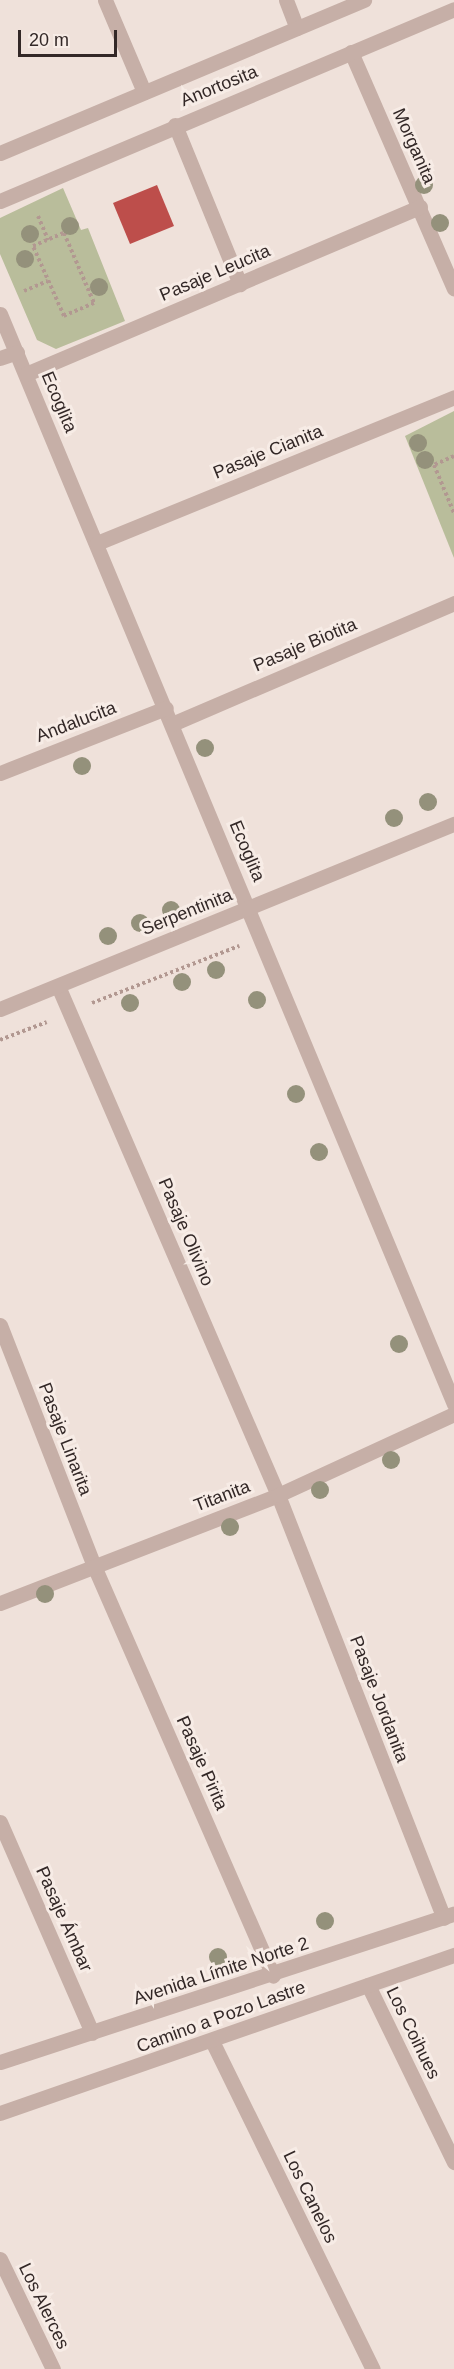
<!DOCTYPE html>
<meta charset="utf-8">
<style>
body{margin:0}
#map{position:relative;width:454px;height:2369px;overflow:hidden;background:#efe1da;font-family:Arial,sans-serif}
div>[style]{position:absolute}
.green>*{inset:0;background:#b9bd9b}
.building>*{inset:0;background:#bd4e4b}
.path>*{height:4px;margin-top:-2px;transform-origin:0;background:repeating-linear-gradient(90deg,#b29891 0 3px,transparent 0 6px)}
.street>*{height:15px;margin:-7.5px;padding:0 7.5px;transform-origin:7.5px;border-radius:7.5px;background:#c6afa7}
.trees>*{width:18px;height:18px;margin:-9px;border-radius:50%;background:#94917b}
span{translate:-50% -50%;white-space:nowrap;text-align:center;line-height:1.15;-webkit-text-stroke:6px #f7ece6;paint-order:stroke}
.street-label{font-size:18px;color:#332827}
.scale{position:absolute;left:18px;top:30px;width:99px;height:27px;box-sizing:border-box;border:3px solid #332827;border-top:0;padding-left:8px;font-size:18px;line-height:21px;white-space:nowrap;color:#332827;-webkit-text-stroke:4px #f7ece6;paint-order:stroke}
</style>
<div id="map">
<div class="green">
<i style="clip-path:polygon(63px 188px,81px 230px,88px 228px,125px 321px,56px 349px,37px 340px,0 254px,0 218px)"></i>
<i style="clip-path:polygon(454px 411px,454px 558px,405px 436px)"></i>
</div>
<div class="building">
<i style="clip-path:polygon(157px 185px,174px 226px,130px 244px,113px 203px)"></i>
</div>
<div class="path">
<i style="left:38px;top:216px;width:26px;rotate:67deg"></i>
<i style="left:64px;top:233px;width:76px;rotate:66.8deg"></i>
<i style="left:94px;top:303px;width:33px;rotate:157deg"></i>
<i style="left:64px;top:316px;width:77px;rotate:-113.9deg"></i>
<i style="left:33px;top:246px;width:34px;rotate:-23deg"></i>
<i style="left:24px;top:291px;width:26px;rotate:-23deg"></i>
<i style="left:454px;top:456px;width:22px;rotate:156deg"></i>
<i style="left:434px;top:465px;width:52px;rotate:67.4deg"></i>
<i style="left:92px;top:1003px;width:158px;rotate:-21.2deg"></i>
<i style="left:0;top:1040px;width:50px;rotate:-21deg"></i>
</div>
<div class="street">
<i style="left:105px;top:0;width:100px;rotate:67deg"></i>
<i style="left:286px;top:0;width:30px;rotate:69deg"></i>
<i style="left:351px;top:52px;width:258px;rotate:66.5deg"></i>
<i style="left:175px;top:125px;width:172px;rotate:67.8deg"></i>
<i style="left:0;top:153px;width:395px;rotate:-22.8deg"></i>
<i style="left:0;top:201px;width:493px;rotate:-22.9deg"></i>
<i style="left:0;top:314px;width:1181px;rotate:67.39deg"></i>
<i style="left:0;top:358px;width:18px;rotate:-19deg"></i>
<i style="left:26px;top:374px;width:428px;rotate:-23deg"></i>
<i style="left:97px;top:543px;width:386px;rotate:-22.2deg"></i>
<i style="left:172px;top:724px;width:307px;rotate:-23.2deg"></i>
<i style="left:0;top:773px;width:178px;rotate:-21.4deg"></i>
<i style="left:58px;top:986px;width:555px;rotate:66.63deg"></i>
<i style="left:278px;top:1495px;width:454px;rotate:68.6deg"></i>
<i style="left:0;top:1009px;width:490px;rotate:-22.2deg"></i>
<i style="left:0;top:1325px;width:259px;rotate:68.7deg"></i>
<i style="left:94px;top:1566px;width:447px;rotate:66.4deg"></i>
<i style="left:0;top:1603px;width:298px;rotate:-21.2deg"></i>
<i style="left:278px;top:1495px;width:194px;rotate:-24.7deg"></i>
<i style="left:0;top:1822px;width:230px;rotate:66.4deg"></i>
<i style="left:368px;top:1985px;width:197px;rotate:64.1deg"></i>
<i style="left:213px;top:2043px;width:363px;rotate:63.9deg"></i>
<i style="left:0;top:2062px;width:478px;rotate:-18.1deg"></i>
<i style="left:0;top:2113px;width:481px;rotate:-19.2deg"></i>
<i style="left:0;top:2259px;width:122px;rotate:64.3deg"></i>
</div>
<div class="trees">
<i style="left:424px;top:185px"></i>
<i style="left:440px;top:223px"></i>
<i style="left:70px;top:226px"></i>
<i style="left:30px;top:234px"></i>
<i style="left:25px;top:259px"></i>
<i style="left:99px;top:287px"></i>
<i style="left:418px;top:443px"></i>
<i style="left:425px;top:460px"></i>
<i style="left:205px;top:748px"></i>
<i style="left:82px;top:766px"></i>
<i style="left:428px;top:802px"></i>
<i style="left:394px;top:818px"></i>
<i style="left:171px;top:910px"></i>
<i style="left:140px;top:923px"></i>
<i style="left:108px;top:936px"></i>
<i style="left:216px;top:970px"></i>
<i style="left:182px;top:982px"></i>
<i style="left:257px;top:1000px"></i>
<i style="left:130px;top:1003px"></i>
<i style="left:296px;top:1094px"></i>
<i style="left:319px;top:1152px"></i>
<i style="left:399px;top:1344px"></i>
<i style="left:391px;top:1460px"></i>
<i style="left:320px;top:1490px"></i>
<i style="left:230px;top:1527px"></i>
<i style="left:45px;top:1594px"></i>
<i style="left:325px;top:1921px"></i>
<i style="left:218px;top:1957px"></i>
</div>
<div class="street-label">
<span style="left:219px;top:86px;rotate:-22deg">Anortosita</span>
<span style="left:414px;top:146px;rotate:66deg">Morganita</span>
<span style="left:215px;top:273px;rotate:-23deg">Pasaje Leucita</span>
<span style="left:59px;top:402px;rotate:67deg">Ecoglita</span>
<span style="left:268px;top:452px;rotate:-22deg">Pasaje Cianita</span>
<span style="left:305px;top:645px;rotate:-23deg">Pasaje Biotita</span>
<span style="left:76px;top:722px;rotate:-21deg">Andalucita</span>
<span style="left:247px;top:851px;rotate:67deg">Ecoglita</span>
<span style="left:187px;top:912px;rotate:-22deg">Serpentinita</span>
<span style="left:186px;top:1232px;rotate:67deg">Pasaje Olivino</span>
<span style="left:65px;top:1439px;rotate:69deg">Pasaje Linarita</span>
<span style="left:222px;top:1496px;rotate:-21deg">Titanita</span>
<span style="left:379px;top:1699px;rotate:69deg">Pasaje Jordanita</span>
<span style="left:202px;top:1763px;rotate:66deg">Pasaje Pirita</span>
<span style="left:64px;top:1919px;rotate:66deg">Pasaje Ámbar</span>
<span style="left:221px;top:1971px;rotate:-18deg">Avenida Límite Norte 2</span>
<span style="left:221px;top:2017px;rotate:-20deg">Camino a Pozo Lastre</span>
<span style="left:413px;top:2033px;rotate:64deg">Los Coihues</span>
<span style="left:310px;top:2197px;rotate:64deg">Los Canelos</span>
<span style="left:44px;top:2306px;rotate:64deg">Los Alerces</span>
</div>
<div class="scale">20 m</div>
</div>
